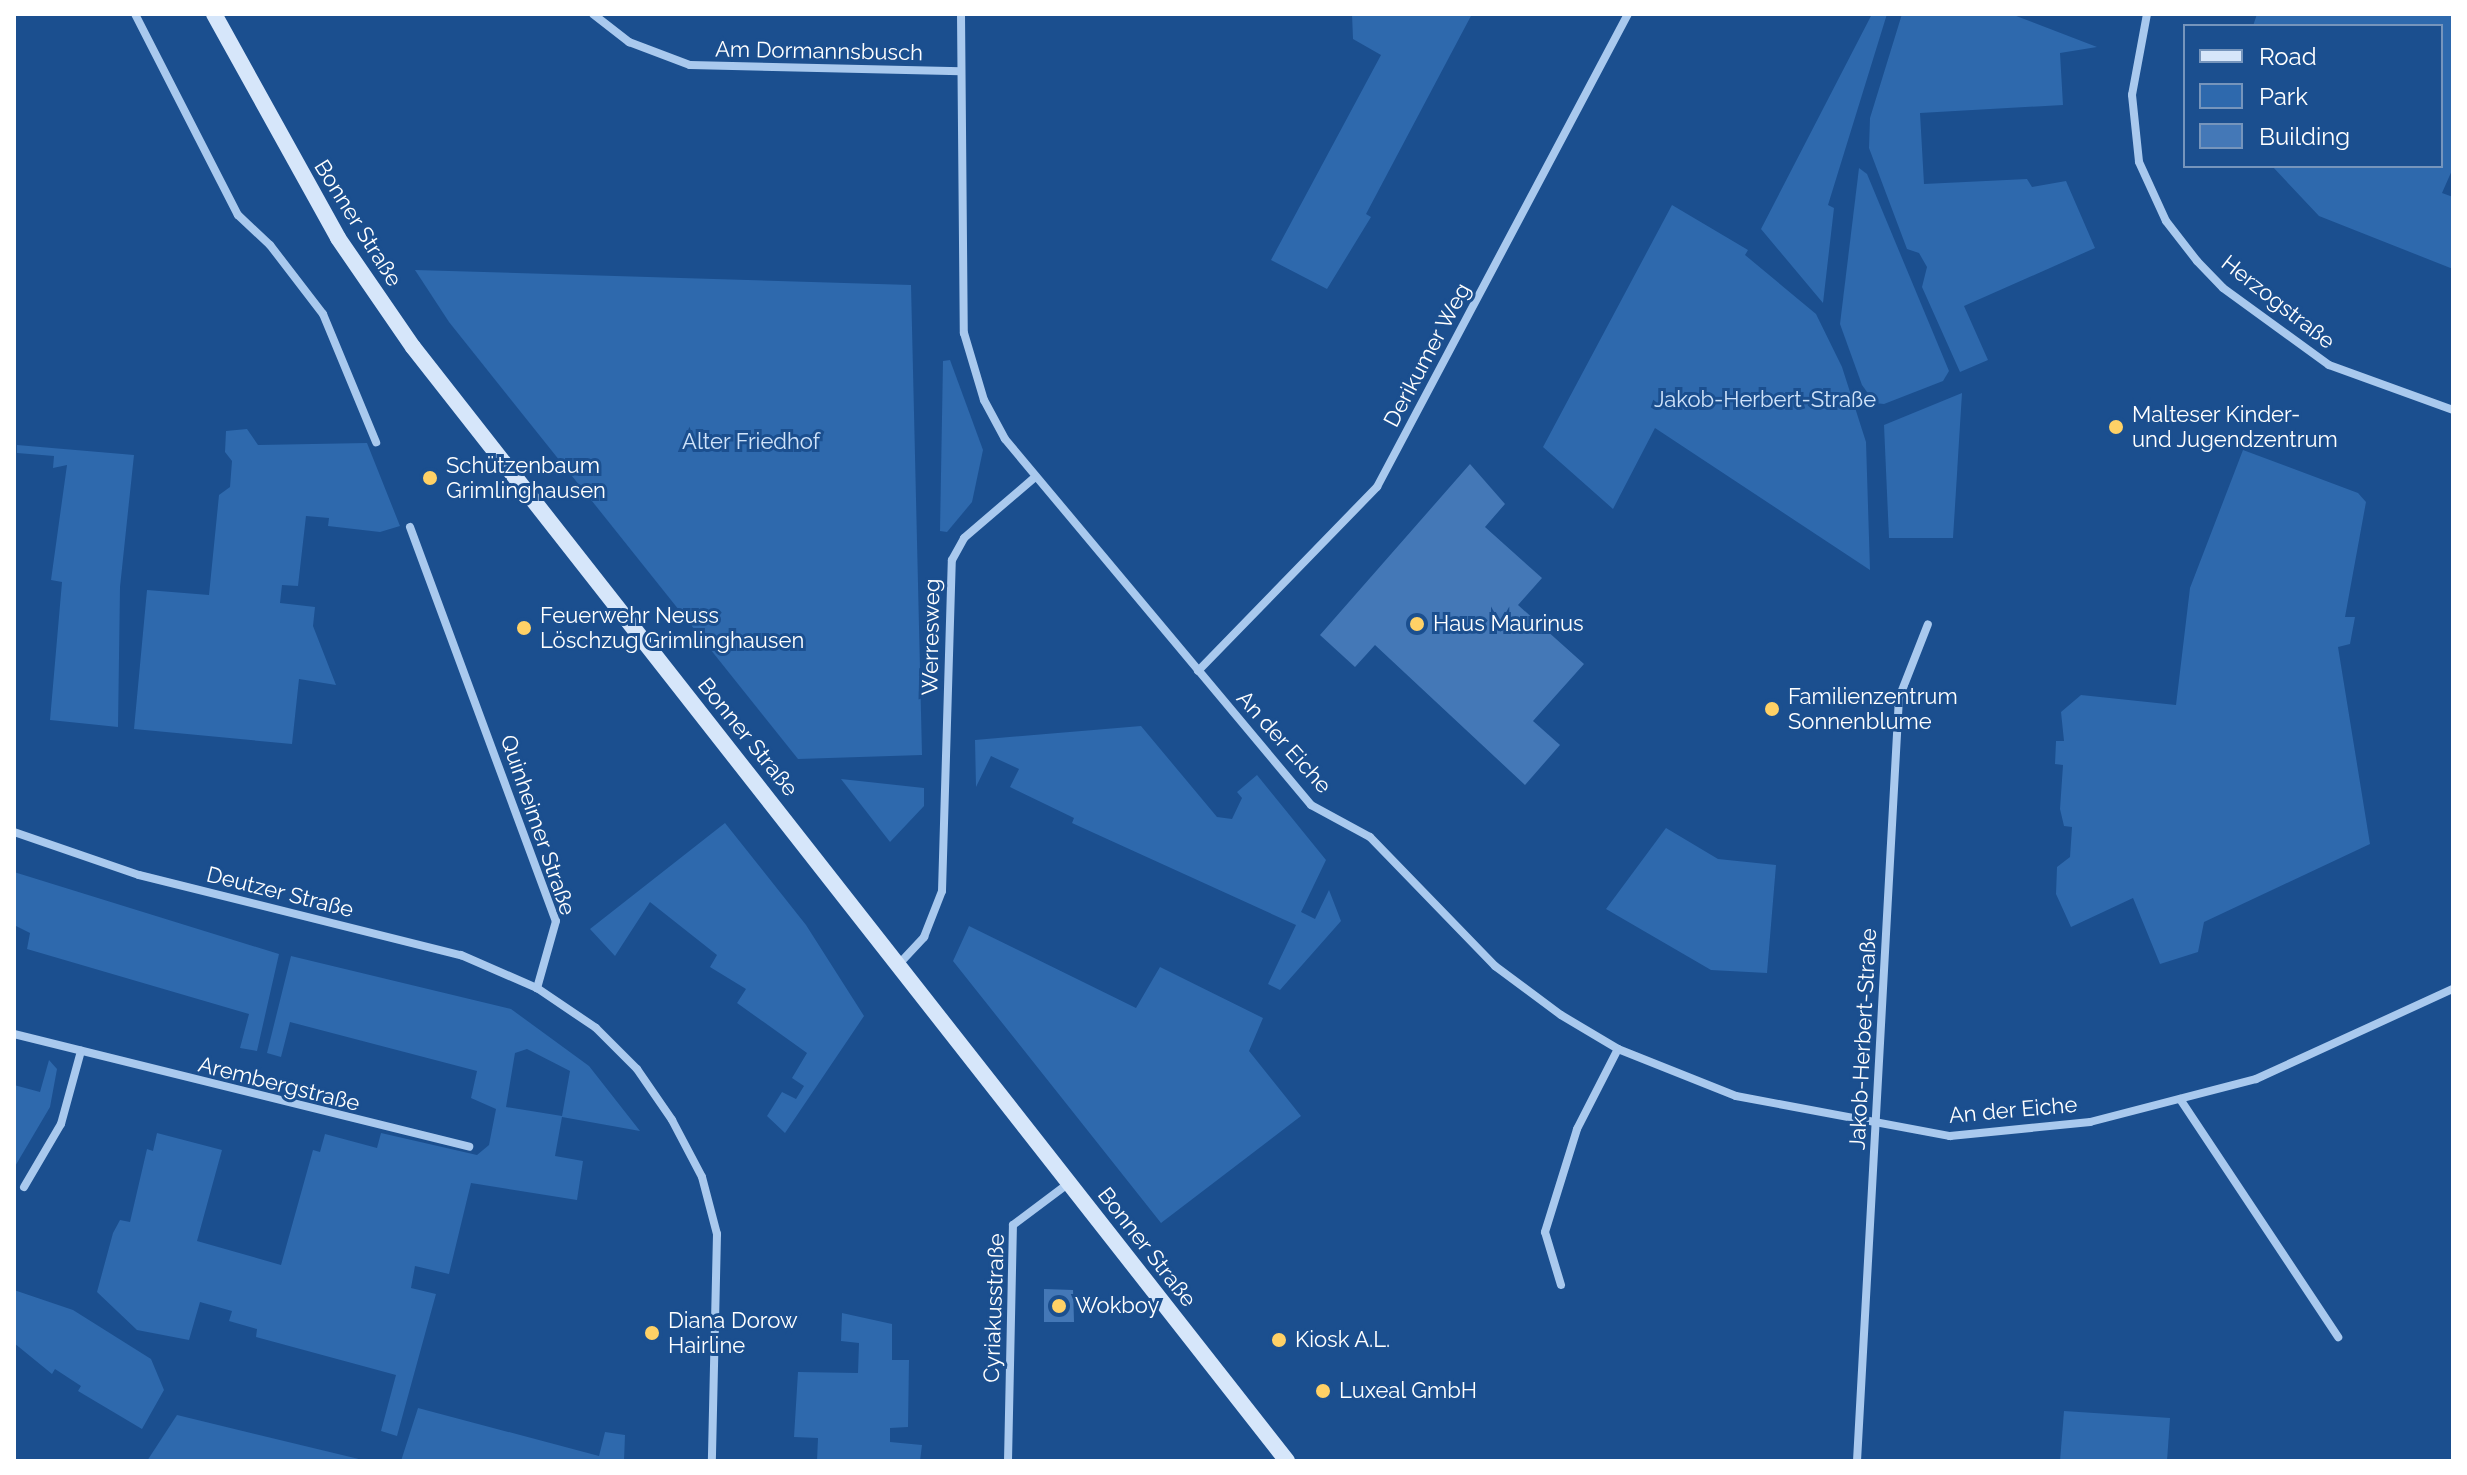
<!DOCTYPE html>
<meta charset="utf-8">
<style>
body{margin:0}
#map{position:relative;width:2467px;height:1475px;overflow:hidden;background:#1b4f8f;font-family:Raleway,sans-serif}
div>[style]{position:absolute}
.green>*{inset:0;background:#2e69ad}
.building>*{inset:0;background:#4478b7}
.minor>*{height:8px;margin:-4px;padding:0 4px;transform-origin:4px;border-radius:4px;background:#a9c9ee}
.secondary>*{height:16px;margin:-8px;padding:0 8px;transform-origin:8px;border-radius:8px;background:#d6e6fa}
.dots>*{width:22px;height:22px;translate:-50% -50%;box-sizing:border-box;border:4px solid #1b4f8f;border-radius:50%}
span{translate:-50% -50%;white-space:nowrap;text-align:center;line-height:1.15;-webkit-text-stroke:6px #1b4f8f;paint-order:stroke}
.street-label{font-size:22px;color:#fff}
.park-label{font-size:22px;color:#cfe3fa}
.poi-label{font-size:22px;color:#fff}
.left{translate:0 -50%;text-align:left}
.frame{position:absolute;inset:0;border:16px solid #fff;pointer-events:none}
.legend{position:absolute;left:2183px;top:24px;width:260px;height:144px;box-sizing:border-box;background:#1b4f8f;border:2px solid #7695bc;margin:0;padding:10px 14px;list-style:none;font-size:24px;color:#fff}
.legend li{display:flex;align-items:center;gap:16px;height:40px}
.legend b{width:40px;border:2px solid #7695bc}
</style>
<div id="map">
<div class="green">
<i style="clip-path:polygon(1352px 14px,1472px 14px,1366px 214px,1371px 217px,1327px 289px,1271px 260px,1381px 55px,1353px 39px)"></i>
<i style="clip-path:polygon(1872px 14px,1887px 14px,1828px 205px,1834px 208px,1823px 303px,1761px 229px)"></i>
<i style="clip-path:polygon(1902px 14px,2011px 14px,2097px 47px,2060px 53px,2063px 105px,1920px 113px,1924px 184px,2027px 179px,2032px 187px,2066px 181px,2095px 248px,1964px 306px,1988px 360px,1960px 372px,1922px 287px,1927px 267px,1919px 253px,1907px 249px,1869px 148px,1870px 118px)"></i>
<i style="clip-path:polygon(2257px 14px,2453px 14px,2453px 168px,2442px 193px,2453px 197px,2453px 269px,2319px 216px,2272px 166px,2441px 166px,2441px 26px,2253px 26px)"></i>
<i style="clip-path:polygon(1859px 168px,1867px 174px,1949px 371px,1943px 381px,1884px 404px,1875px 403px,1862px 385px,1840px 324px)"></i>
<i style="clip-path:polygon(1672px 205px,1748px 250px,1745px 255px,1816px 314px,1842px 367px,1866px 442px,1870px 570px,1655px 428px,1613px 509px,1543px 447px)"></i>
<i style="clip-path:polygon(415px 270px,911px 285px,922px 755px,798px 759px,449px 322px)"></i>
<i style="clip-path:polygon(950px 360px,983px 450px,972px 502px,947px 532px,940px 531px,943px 361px)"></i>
<i style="clip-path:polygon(1962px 393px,1953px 538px,1889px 538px,1884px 425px)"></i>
<i style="clip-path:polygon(247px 429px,258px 445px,367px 443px,400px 526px,380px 532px,328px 526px,329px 518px,306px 516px,298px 586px,282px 585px,280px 603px,315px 607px,313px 626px,336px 685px,299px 679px,292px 744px,134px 729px,147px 590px,209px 595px,219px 495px,230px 487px,232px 461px,225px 452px,226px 431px)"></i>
<i style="clip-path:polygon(17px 445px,134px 455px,120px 587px,118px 727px,50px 720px,62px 582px,51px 580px,67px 465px,53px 468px,54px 456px,17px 453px)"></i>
<i style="clip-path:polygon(2243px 450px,2358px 493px,2366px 502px,2345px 617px,2355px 617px,2350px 644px,2338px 647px,2370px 844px,2204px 922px,2198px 952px,2160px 964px,2133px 898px,2071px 927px,2056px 894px,2057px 867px,2070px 857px,2072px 827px,2064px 826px,2060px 809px,2063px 765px,2055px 764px,2056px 741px,2064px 741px,2061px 712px,2081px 695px,2176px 705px,2190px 588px)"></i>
<i style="clip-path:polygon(1141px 726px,1217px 817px,1232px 819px,1242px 798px,1237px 792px,1257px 775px,1326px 860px,1301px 912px,1315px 919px,1329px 890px,1341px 921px,1280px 990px,1268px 984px,1296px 925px,1072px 823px,1074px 818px,1010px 787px,1019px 769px,991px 756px,976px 787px,975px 740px)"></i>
<i style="clip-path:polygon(841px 779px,924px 788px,924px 806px,890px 842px)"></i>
<i style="clip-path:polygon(725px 823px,806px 925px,864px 1016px,785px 1133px,767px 1116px,782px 1092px,796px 1099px,804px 1086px,792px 1078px,807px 1053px,737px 1003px,746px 989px,710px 967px,717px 955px,650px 902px,615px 956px,590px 929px)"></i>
<i style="clip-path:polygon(1666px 828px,1718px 859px,1776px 865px,1767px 973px,1711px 970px,1606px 909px)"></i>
<i style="clip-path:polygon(14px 872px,279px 954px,257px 1051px,240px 1048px,249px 1014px,27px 949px,30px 933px,14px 925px)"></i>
<i style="clip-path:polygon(969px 926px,1136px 1008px,1160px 967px,1263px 1018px,1249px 1051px,1301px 1116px,1161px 1223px,953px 961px)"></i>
<i style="clip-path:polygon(evenodd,291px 956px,511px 1009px,589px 1066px,640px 1131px,562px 1117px,555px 1156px,583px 1161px,577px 1200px,471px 1183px,449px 1274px,415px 1266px,411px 1288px,436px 1294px,397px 1436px,381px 1431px,396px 1375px,256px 1337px,257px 1329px,229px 1321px,232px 1311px,200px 1302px,189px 1340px,137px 1330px,97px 1292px,113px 1233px,120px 1220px,130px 1222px,147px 1149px,153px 1151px,157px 1133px,222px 1150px,197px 1241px,281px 1265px,313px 1150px,320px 1152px,325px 1134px,377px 1148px,381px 1133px,477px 1155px,489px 1145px,496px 1109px,471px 1098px,477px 1071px,290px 1022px,281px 1057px,267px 1053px,291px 956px,527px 1049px,570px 1071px,562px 1116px,506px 1107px,515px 1053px,527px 1049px)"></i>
<i style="clip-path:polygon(49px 1060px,57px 1069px,50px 1107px,14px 1168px,14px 1085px,40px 1092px)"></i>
<i style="clip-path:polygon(14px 1290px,73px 1310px,151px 1359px,164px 1390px,142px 1429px,78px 1391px,81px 1386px,55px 1369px,52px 1374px,14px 1343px)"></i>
<i style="clip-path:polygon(842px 1313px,892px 1324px,892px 1360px,909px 1360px,908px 1427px,890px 1428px,890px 1442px,922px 1445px,920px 1461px,817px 1461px,818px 1438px,794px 1437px,798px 1372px,858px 1373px,859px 1343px,841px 1341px)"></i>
<i style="clip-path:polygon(418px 1408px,599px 1456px,605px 1432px,625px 1435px,624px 1461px,401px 1461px)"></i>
<i style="clip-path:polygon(2064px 1411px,2170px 1418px,2167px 1461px,2060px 1461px)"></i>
<i style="clip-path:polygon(177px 1415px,367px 1461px,147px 1461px)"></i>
</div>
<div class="building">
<i style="clip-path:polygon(1470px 464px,1505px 504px,1485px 527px,1542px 578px,1518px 605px,1584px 664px,1533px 721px,1560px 745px,1525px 785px,1375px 645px,1355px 667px,1320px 635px)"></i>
<i style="clip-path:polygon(1044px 1289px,1073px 1290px,1074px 1322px,1044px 1322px)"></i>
</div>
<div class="minor">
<i style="left:135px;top:14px;width:226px;rotate:62.9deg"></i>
<i style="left:238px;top:215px;width:44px;rotate:43.2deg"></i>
<i style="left:270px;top:245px;width:87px;rotate:52.5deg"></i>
<i style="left:323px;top:314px;width:139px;rotate:67.5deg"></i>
<i style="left:593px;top:14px;width:46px;rotate:37.9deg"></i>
<i style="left:629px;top:42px;width:65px;rotate:20.7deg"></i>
<i style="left:690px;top:65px;width:271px;rotate:1.3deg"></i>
<i style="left:961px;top:14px;width:319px;rotate:89.5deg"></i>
<i style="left:964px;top:333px;width:70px;rotate:73.4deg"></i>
<i style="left:984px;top:400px;width:44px;rotate:61.7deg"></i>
<i style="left:1005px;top:439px;width:477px;rotate:50.1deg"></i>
<i style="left:1311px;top:805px;width:67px;rotate:28.5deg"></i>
<i style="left:1370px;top:837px;width:180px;rotate:45.9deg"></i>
<i style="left:1495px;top:966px;width:82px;rotate:36.6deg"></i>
<i style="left:1561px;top:1015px;width:66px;rotate:30.8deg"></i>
<i style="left:1618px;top:1049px;width:127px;rotate:21.7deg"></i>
<i style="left:1736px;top:1096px;width:218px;rotate:10.6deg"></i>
<i style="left:1950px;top:1136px;width:141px;rotate:-5.7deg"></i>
<i style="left:2090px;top:1122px;width:171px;rotate:-14.5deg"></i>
<i style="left:2256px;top:1079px;width:217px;rotate:-24.6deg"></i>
<i style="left:2147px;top:14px;width:82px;rotate:100.5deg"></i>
<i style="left:2132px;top:95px;width:67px;rotate:84deg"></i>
<i style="left:2139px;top:162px;width:65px;rotate:65.4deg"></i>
<i style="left:2166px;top:221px;width:51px;rotate:52.2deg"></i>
<i style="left:2197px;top:261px;width:37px;rotate:46deg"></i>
<i style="left:2223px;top:288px;width:131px;rotate:36deg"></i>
<i style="left:2329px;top:365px;width:132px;rotate:19.9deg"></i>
<i style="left:410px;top:527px;width:420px;rotate:69.7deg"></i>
<i style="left:556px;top:921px;width:70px;rotate:105.8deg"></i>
<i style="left:1198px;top:671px;width:257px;rotate:-45.8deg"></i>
<i style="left:1377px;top:487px;width:535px;rotate:-62.05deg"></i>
<i style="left:14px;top:832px;width:132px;rotate:19deg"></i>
<i style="left:139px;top:875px;width:332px;rotate:14deg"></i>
<i style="left:461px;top:955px;width:83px;rotate:23.5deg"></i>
<i style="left:537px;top:988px;width:71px;rotate:34.1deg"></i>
<i style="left:596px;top:1028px;width:58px;rotate:45deg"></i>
<i style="left:637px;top:1069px;width:62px;rotate:55.5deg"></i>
<i style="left:672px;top:1120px;width:64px;rotate:62.2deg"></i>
<i style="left:702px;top:1177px;width:59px;rotate:75.3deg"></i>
<i style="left:717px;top:1234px;width:227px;rotate:91.3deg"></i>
<i style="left:899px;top:964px;width:37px;rotate:-47deg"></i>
<i style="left:924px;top:937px;width:49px;rotate:-68.6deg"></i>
<i style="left:942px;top:891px;width:331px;rotate:-88.3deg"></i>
<i style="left:952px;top:560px;width:25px;rotate:-61deg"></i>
<i style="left:964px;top:538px;width:92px;rotate:-40.6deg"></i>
<i style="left:14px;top:1034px;width:469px;rotate:13.9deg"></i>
<i style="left:2180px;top:1099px;width:286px;rotate:56.4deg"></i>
<i style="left:24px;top:1187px;width:73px;rotate:-59.6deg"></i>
<i style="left:61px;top:1124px;width:76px;rotate:-74.7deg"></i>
<i style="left:1561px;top:1285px;width:55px;rotate:-106.8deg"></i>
<i style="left:1545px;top:1232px;width:108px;rotate:-72.7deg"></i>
<i style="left:1577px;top:1129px;width:90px;rotate:-62.9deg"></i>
<i style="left:1008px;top:1461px;width:236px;rotate:-88.8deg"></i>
<i style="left:1013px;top:1225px;width:70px;rotate:-36.9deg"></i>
<i style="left:1857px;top:1461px;width:764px;rotate:-86.85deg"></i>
<i style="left:1899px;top:698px;width:79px;rotate:-68.6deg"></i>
</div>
<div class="secondary">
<i style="left:214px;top:14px;width:256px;rotate:61deg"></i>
<i style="left:338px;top:238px;width:132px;rotate:55.5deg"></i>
<i style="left:413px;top:347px;width:1416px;rotate:51.88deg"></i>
</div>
<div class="dots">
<i style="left:2116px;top:427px;background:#ffd166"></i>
<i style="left:430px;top:478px;background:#ffd166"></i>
<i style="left:1417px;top:624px;background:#ffd166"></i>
<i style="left:524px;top:628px;background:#ffd166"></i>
<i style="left:1772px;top:709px;background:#ffd166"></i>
<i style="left:1059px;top:1306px;background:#ffd166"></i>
<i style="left:652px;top:1333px;background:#ffd166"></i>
<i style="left:1279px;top:1340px;background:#ffd166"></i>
<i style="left:1323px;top:1391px;background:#ffd166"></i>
</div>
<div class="street-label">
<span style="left:819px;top:51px;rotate:1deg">Am Dormannsbusch</span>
<span style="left:358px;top:223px;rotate:58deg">Bonner Straße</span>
<span style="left:2278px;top:302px;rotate:38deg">Herzogstraße</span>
<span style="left:1427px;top:355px;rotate:-62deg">Derikumer Weg</span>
<span style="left:931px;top:637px;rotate:-89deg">Werresweg</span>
<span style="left:748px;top:737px;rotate:51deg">Bonner Straße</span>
<span style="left:1284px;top:742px;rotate:48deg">An der Eiche</span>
<span style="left:538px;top:825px;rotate:71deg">Quinheimer Straße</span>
<span style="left:280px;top:892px;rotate:14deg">Deutzer Straße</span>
<span style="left:1863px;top:1039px;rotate:-87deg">Jakob-Herbert-Straße</span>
<span style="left:279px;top:1084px;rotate:14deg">Arembergstraße</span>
<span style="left:2013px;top:1110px;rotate:-5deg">An der Eiche</span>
<span style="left:1147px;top:1247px;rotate:52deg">Bonner Straße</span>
<span style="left:994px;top:1308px;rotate:-88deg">Cyriakusstraße</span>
</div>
<div class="park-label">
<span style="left:1765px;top:400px">Jakob-Herbert-Straße</span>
<span style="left:751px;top:442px">Alter Friedhof</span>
</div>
<div class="poi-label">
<span class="left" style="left:2132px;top:427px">Malteser Kinder-<br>und Jugendzentrum</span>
<span class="left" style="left:446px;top:478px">Schützenbaum<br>Grimlinghausen</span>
<span class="left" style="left:540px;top:628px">Feuerwehr Neuss<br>Löschzug Grimlinghausen</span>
<span class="left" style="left:1433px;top:624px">Haus Maurinus</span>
<span class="left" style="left:1788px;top:709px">Familienzentrum<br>Sonnenblume</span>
<span class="left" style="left:1075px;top:1306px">Wokboy</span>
<span class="left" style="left:668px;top:1333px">Diana Dorow<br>Hairline</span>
<span class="left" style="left:1295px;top:1340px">Kiosk A.L.</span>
<span class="left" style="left:1339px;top:1391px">Luxeal GmbH</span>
</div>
<div class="frame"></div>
<ul class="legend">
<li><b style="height:10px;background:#d6e6fa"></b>Road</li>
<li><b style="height:22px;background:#2e69ad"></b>Park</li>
<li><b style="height:22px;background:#4478b7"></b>Building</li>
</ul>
</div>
